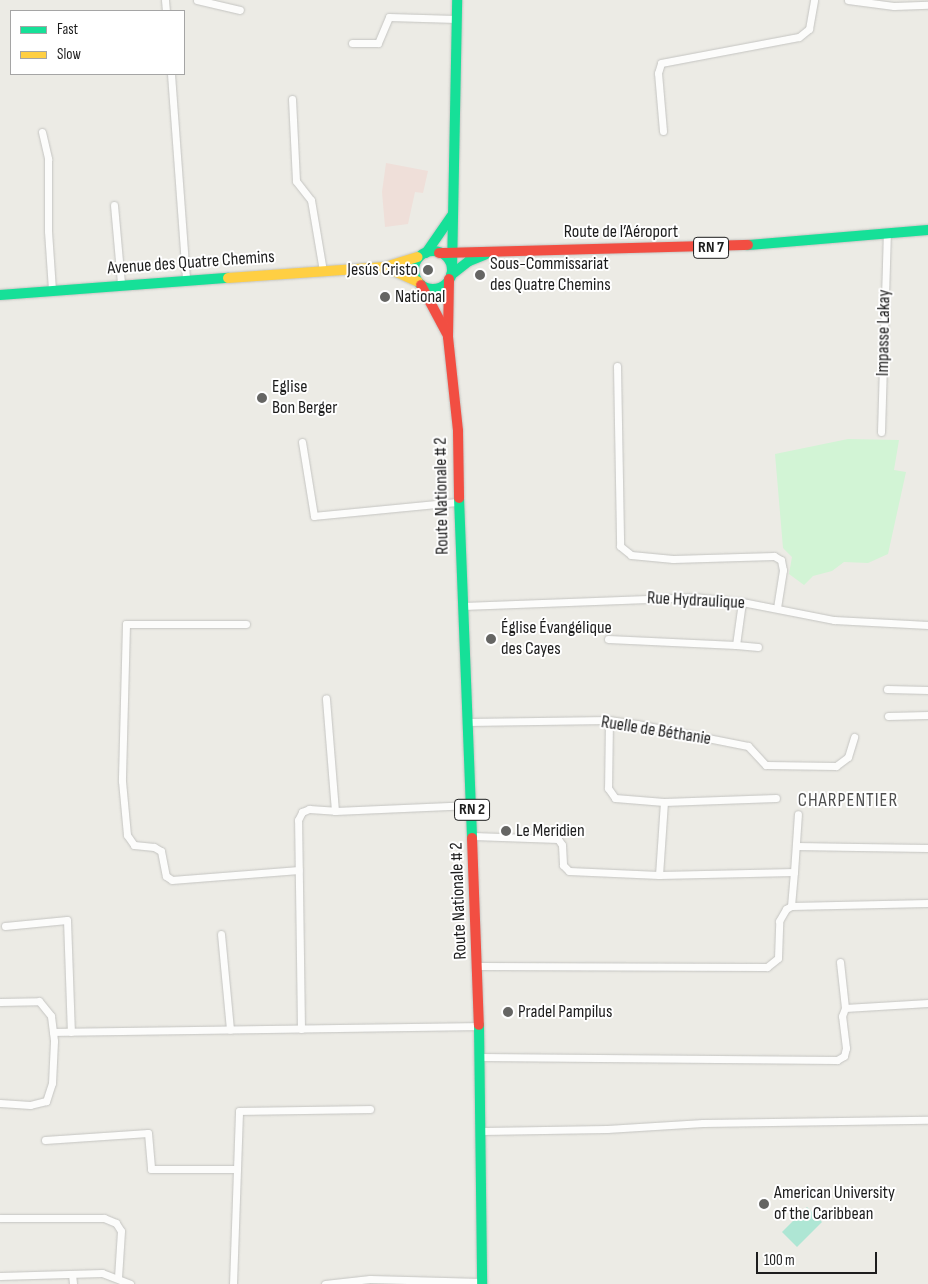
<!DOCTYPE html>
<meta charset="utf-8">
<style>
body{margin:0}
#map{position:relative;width:928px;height:1284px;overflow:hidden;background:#ecebe5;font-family:"Sofia Sans Condensed",sans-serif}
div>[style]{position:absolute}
.commercial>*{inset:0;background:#efdfd9}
.park>*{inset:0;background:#d2f4d5}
.pitch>*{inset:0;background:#aee6d4}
.roads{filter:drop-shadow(0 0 1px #c4c4c1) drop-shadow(0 0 1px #c4c4c1)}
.street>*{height:7px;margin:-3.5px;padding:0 3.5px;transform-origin:3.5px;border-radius:3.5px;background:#fcfcfb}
.fast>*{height:10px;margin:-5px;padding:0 5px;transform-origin:5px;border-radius:5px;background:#16e098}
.fast>.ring{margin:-5px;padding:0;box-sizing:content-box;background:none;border:10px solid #16e098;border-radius:50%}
.slow>*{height:10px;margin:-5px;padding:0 5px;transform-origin:5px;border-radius:5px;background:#ffcf43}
.jam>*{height:10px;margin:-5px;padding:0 5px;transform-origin:5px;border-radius:5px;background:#f24e42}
.dots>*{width:14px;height:14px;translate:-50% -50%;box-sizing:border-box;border:2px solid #fff;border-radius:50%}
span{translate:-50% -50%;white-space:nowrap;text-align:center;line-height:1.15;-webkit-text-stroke:4px #fff;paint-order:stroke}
.shield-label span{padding:1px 4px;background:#fff;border:1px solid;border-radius:4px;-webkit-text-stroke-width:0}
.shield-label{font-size:16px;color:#1d1d1d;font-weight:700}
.street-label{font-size:18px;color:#1d1d1d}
.poi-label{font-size:18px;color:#1d1d1d}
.left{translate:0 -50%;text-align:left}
.right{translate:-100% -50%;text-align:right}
.neighbourhood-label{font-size:19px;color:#505050;letter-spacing:1px}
.legend{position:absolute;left:10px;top:10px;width:175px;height:65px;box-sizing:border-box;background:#fff;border:1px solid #a5a5a5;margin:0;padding:6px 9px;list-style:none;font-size:15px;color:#1d1d1d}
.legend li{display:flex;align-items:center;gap:10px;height:25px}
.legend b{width:25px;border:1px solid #a5a5a5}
.scale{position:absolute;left:756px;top:1252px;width:121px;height:22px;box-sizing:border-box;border:2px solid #1d1d1d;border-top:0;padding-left:6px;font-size:15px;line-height:18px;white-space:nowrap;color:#1d1d1d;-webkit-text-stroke:4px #fff;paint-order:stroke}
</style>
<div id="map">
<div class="commercial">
<i style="clip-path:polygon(386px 163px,428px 171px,423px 193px,415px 192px,408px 224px,385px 227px,382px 192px)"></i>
</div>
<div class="park">
<i style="clip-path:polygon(848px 439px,899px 440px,894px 470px,906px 472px,888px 554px,868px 563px,844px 562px,832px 571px,813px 576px,804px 585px,789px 574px,792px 557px,783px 548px,775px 454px)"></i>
</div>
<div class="pitch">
<i style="clip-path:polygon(807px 1207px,822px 1222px,797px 1247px,782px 1232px)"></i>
</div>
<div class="roads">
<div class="street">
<i style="left:165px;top:0;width:11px;rotate:85deg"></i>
<i style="left:197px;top:0;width:44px;rotate:13.1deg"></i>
<i style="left:848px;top:0;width:46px;rotate:7.4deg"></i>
<i style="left:894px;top:6px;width:34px;rotate:-2deg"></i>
<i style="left:352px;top:43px;width:26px"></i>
<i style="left:378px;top:43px;width:28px;rotate:-67deg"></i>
<i style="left:389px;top:17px;width:67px;rotate:1.7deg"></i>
<i style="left:171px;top:74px;width:207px;rotate:85.8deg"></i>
<i style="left:292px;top:99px;width:82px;rotate:87.2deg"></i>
<i style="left:296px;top:181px;width:24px;rotate:52deg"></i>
<i style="left:311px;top:200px;width:72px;rotate:80.4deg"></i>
<i style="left:663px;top:131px;width:58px;rotate:-94.9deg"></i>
<i style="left:658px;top:73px;width:10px;rotate:-73deg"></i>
<i style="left:661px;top:63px;width:140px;rotate:-10.7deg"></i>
<i style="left:799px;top:37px;width:13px;rotate:-39deg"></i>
<i style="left:809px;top:29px;width:29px;rotate:-80deg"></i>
<i style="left:42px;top:132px;width:28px;rotate:77deg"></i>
<i style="left:48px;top:159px;width:72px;rotate:90deg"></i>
<i style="left:48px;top:231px;width:59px;rotate:86.1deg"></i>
<i style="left:114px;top:205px;width:79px;rotate:84.9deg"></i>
<i style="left:617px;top:366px;width:180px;rotate:89deg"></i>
<i style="left:620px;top:546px;width:14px;rotate:39deg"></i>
<i style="left:631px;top:555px;width:42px;rotate:5.4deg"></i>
<i style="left:673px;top:559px;width:101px;rotate:-1.7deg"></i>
<i style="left:774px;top:556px;width:8px;rotate:30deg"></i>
<i style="left:781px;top:560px;width:10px;rotate:79deg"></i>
<i style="left:783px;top:570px;width:37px;rotate:99deg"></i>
<i style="left:881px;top:432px;width:198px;rotate:-88.3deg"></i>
<i style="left:302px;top:442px;width:75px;rotate:80.8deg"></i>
<i style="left:314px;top:516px;width:145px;rotate:-5.6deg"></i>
<i style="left:463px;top:606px;width:231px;rotate:-2.2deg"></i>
<i style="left:694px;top:597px;width:48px;rotate:5.9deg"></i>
<i style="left:742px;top:602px;width:94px;rotate:11.1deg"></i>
<i style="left:834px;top:620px;width:94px;rotate:3deg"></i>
<i style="left:246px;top:624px;width:120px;rotate:180deg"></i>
<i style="left:126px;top:624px;width:157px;rotate:91.5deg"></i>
<i style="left:122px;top:781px;width:54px;rotate:84.7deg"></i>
<i style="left:127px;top:835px;width:12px;rotate:55deg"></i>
<i style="left:134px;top:845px;width:20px;rotate:6deg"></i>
<i style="left:154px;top:847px;width:8px;rotate:30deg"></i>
<i style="left:161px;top:851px;width:25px;rotate:79deg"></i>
<i style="left:166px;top:876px;width:7px;rotate:34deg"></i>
<i style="left:172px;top:880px;width:127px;rotate:-4.5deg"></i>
<i style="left:608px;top:639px;width:128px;rotate:2.7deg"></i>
<i style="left:736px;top:645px;width:43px;rotate:-82.1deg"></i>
<i style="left:736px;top:645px;width:22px;rotate:5deg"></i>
<i style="left:887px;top:689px;width:41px;rotate:1.4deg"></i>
<i style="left:888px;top:716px;width:40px;rotate:-1.4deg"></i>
<i style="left:609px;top:720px;width:68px;rotate:90.8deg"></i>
<i style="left:608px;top:788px;width:12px;rotate:55deg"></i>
<i style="left:615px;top:798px;width:49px;rotate:4.7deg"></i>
<i style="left:664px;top:802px;width:112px;rotate:-2deg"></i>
<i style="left:467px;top:722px;width:142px;rotate:-0.8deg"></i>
<i style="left:609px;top:720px;width:28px;rotate:8deg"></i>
<i style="left:637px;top:724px;width:113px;rotate:11.2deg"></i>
<i style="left:748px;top:746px;width:26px;rotate:47deg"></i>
<i style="left:766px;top:765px;width:70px;rotate:0.8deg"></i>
<i style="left:836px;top:766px;width:15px;rotate:-37deg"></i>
<i style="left:848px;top:757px;width:21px;rotate:-73deg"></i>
<i style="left:335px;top:811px;width:137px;rotate:-2.5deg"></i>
<i style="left:473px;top:836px;width:85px;rotate:2deg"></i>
<i style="left:558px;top:839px;width:7px;rotate:56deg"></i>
<i style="left:562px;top:845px;width:20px;rotate:87deg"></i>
<i style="left:563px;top:865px;width:8px;rotate:45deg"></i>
<i style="left:569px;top:871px;width:90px;rotate:2.5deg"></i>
<i style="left:659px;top:875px;width:135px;rotate:-1.3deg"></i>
<i style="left:794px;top:872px;width:58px;rotate:-86.1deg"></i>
<i style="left:796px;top:846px;width:132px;rotate:0.9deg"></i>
<i style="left:659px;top:875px;width:73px;rotate:-86.1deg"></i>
<i style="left:791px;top:906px;width:34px;rotate:-85deg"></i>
<i style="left:5px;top:926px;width:62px;rotate:-5.5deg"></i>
<i style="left:67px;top:920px;width:112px;rotate:88deg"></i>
<i style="left:221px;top:934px;width:96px;rotate:84.6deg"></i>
<i style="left:840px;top:962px;width:46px;rotate:83.8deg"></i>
<i style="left:478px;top:966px;width:289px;rotate:0.2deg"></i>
<i style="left:767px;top:967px;width:14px;rotate:-39deg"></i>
<i style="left:778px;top:958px;width:37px;rotate:-88deg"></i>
<i style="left:779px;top:921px;width:14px;rotate:-60deg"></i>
<i style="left:786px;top:909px;width:6px;rotate:-31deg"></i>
<i style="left:791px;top:906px;width:137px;rotate:-1.3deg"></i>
<i style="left:0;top:1002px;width:39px;rotate:-1deg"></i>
<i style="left:39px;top:1001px;width:19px;rotate:51deg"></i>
<i style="left:51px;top:1016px;width:25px;rotate:83deg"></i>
<i style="left:54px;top:1041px;width:42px;rotate:92.7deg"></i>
<i style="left:52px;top:1083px;width:19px;rotate:108deg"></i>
<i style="left:46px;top:1101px;width:16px;rotate:166deg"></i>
<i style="left:30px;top:1105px;width:30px;rotate:-176deg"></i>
<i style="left:301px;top:1029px;width:209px;rotate:-90.8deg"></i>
<i style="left:298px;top:820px;width:9px;rotate:-63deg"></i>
<i style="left:302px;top:812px;width:8px;rotate:-23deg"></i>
<i style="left:309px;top:809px;width:26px;rotate:4deg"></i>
<i style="left:335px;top:811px;width:113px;rotate:-94.6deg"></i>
<i style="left:53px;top:1032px;width:427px;rotate:-0.8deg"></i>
<i style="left:480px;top:1057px;width:357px;rotate:0.5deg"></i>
<i style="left:837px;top:1060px;width:8px;rotate:-30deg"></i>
<i style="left:844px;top:1056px;width:8px;rotate:-76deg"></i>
<i style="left:846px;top:1048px;width:32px;rotate:-97deg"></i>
<i style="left:842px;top:1016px;width:9px;rotate:-69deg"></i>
<i style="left:845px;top:1008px;width:83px;rotate:-3.4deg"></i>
<i style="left:482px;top:1131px;width:125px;rotate:-0.9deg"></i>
<i style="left:607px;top:1129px;width:96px;rotate:-3.6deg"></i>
<i style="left:703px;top:1123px;width:225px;rotate:-0.8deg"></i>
<i style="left:45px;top:1140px;width:103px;rotate:-3.9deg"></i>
<i style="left:148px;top:1133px;width:36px;rotate:85deg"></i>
<i style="left:151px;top:1169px;width:86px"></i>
<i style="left:0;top:1218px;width:104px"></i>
<i style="left:104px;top:1218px;width:13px;rotate:23deg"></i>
<i style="left:116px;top:1223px;width:9px;rotate:58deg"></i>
<i style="left:121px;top:1231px;width:46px;rotate:93.7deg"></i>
<i style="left:72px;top:1274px;width:10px;rotate:84deg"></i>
<i style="left:0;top:1276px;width:102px;rotate:-1.7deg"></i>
<i style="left:102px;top:1273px;width:30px;rotate:21deg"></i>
<i style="left:233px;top:1284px;width:173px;rotate:-88deg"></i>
<i style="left:239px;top:1111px;width:131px;rotate:-0.9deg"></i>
<i style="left:325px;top:1284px;width:45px;rotate:-6.3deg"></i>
<i style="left:370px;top:1279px;width:112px;rotate:1.5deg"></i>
</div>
<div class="fast">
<i style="left:748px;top:245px;width:181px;rotate:-4.8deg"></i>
<i class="ring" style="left:414px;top:251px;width:28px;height:28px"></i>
<i style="left:426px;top:253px;width:47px;rotate:-55.3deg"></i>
<i style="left:452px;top:270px;width:270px;rotate:-88.9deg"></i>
<i style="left:451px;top:275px;width:23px;rotate:-38deg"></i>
<i style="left:469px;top:261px;width:18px;rotate:-22deg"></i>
<i style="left:0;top:295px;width:229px;rotate:-4.3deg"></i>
<i style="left:459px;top:498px;width:340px;rotate:87.8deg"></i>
<i style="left:479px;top:1025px;width:259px;rotate:89.3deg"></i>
</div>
<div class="slow">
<i style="left:385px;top:267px;width:36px;rotate:24deg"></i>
<i style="left:228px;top:278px;width:157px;rotate:-4deg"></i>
<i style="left:385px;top:267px;width:34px;rotate:-17deg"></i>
</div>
<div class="jam">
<i style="left:439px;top:253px;width:309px;rotate:-1.5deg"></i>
<i style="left:449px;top:279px;width:58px;rotate:91deg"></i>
<i style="left:448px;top:337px;width:95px;rotate:83.9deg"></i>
<i style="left:458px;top:431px;width:67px;rotate:89.1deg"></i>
<i style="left:421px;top:285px;width:55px;rotate:62deg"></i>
<i style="left:472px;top:838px;width:187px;rotate:87.9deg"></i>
</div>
</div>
<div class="dots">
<i style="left:428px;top:270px;background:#656563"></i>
<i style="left:480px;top:275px;background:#656563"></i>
<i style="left:385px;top:297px;background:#656563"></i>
<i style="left:262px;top:398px;background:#656563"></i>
<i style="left:491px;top:639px;background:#656563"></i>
<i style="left:506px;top:831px;background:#656563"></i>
<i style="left:508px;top:1012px;background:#656563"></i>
<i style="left:764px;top:1204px;background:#656563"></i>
</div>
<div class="shield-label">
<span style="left:711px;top:248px">RN 7</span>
<span style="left:472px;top:810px">RN 2</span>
</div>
<div class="street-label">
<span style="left:621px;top:232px">Route de l’Aéroport</span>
<span style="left:191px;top:263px;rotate:-4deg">Avenue des Quatre Chemins</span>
<span style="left:884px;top:333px;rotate:-89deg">Impasse Lakay</span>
<span style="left:442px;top:496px;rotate:-91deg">Route Nationale # 2</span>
<span style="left:696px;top:601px;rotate:3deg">Rue Hydraulique</span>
<span style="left:656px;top:731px;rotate:9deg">Ruelle de Béthanie</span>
<span style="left:459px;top:901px;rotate:-92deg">Route Nationale # 2</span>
</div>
<div class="poi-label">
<span class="left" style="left:490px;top:275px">Sous-Commissariat<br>des Quatre Chemins</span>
<span class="right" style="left:418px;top:270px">Jesús Cristo</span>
<span class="left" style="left:395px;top:297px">National</span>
<span class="left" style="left:272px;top:398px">Eglise<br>Bon Berger</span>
<span class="left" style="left:501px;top:639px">Église Évangélique<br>des Cayes</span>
<span class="left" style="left:516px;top:831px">Le Meridien</span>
<span class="left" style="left:518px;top:1012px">Pradel Pampilus</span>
<span class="left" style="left:774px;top:1204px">American University<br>of the Caribbean</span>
</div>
<div class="neighbourhood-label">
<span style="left:848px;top:801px">CHARPENTIER</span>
</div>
<ul class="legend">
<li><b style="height:6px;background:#16e098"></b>Fast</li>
<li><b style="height:6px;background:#ffcf43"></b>Slow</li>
</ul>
<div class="scale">100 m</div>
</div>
